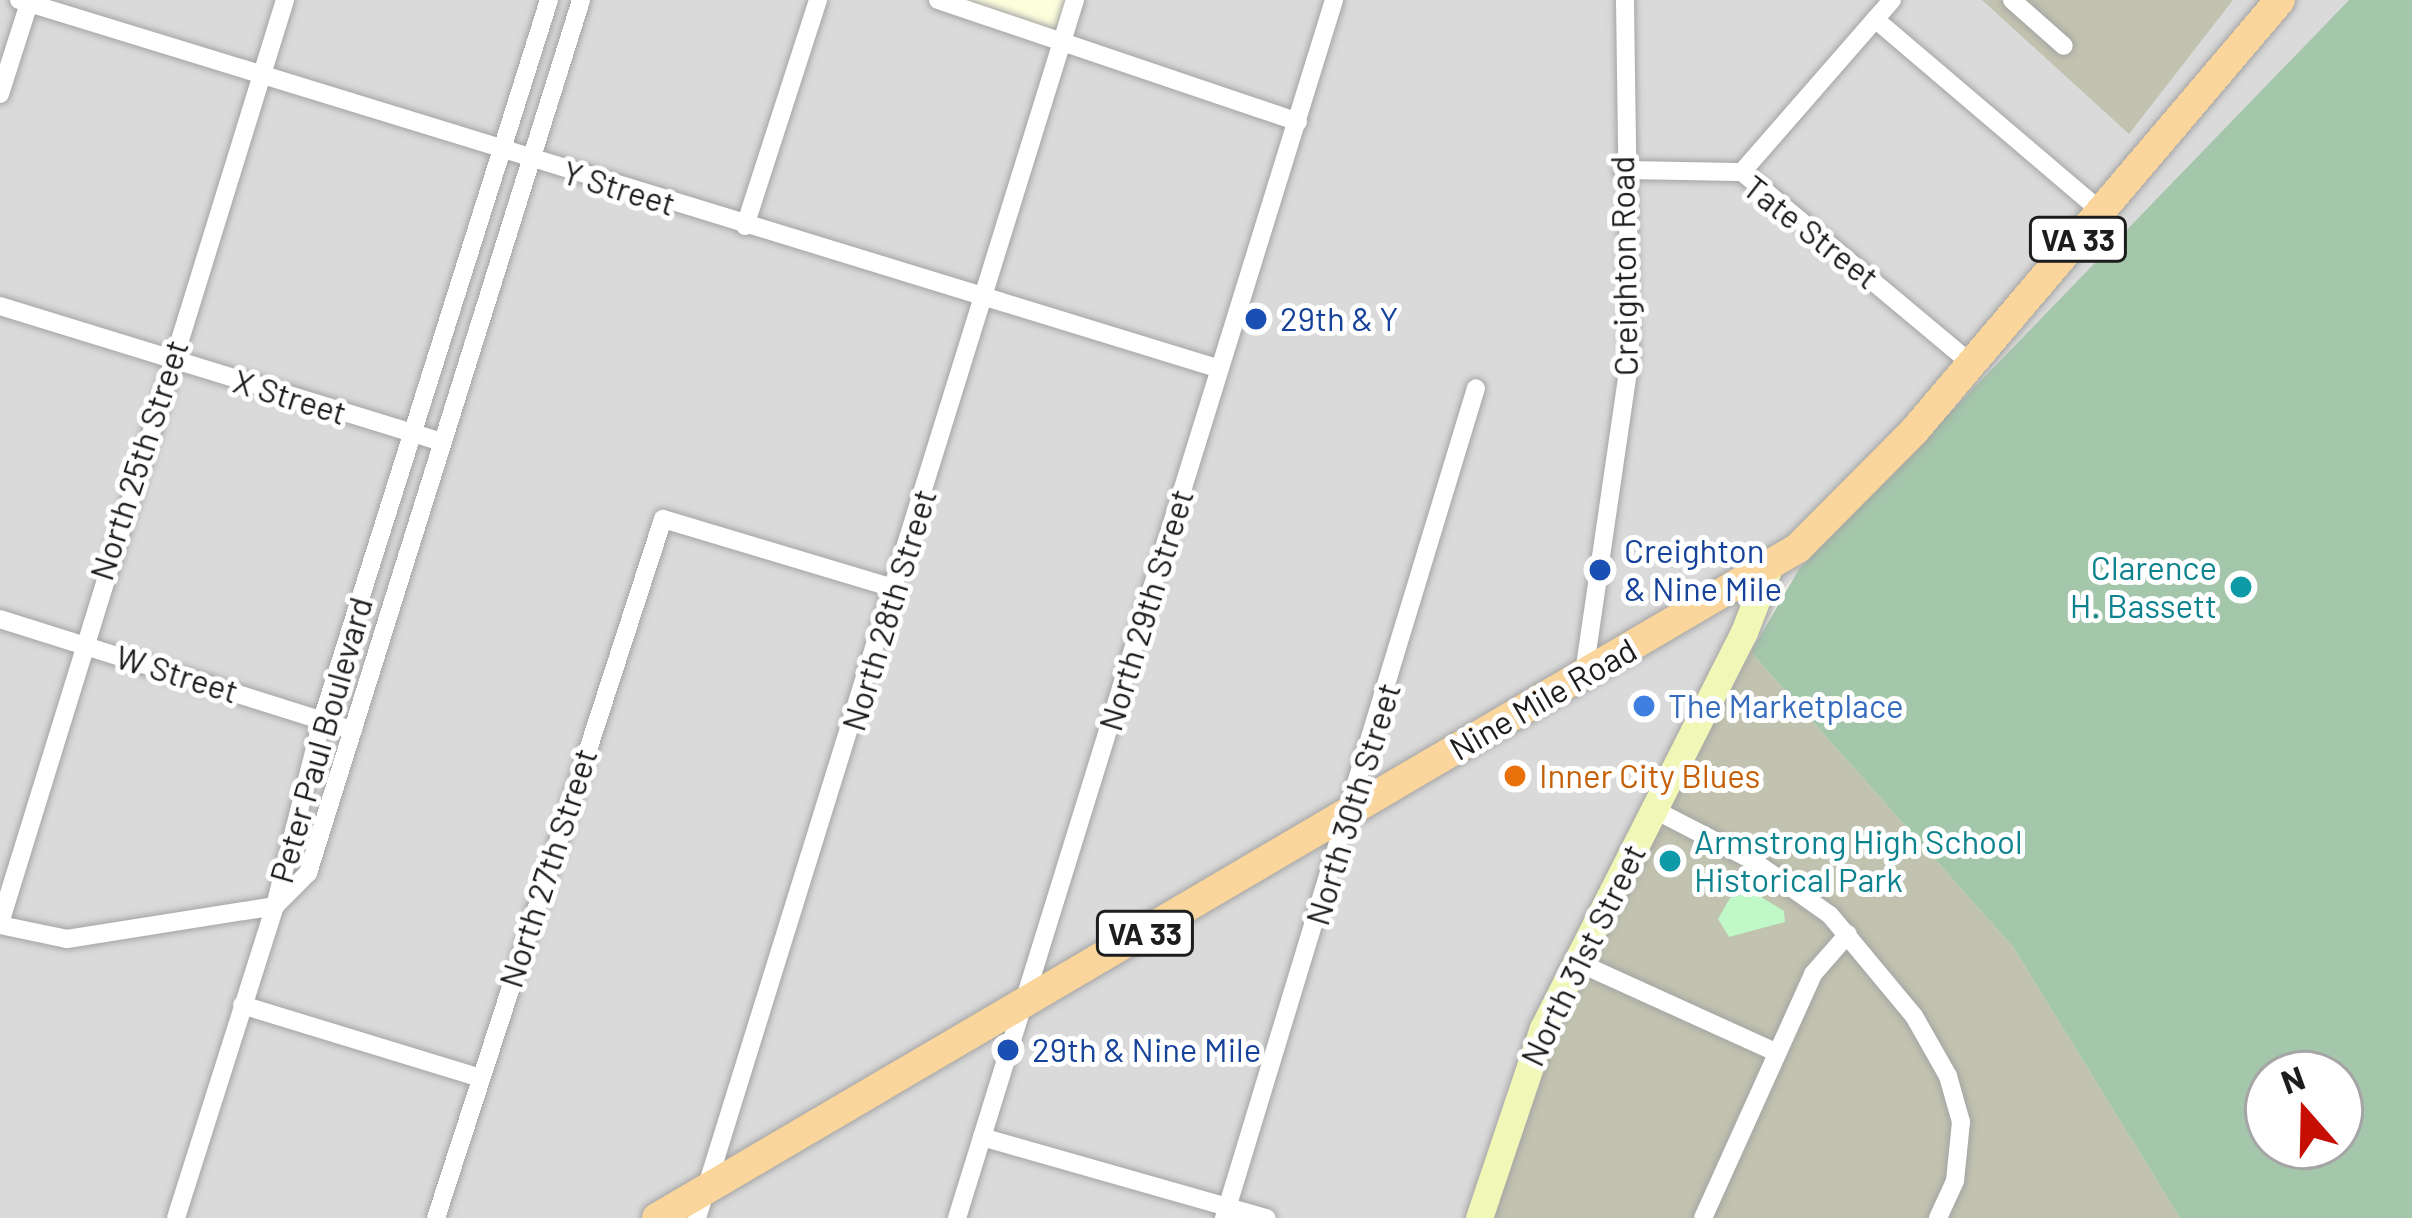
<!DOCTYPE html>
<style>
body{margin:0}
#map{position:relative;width:2412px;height:1218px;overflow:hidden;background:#eeebe3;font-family:Barlow,sans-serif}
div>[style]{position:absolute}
.residential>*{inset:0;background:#dbdada}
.education>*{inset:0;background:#fcfedc}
.construction>*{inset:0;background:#c1c2af}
.cemetery>*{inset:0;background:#a4c6ab}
.park>*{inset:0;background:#c0f8c7}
.roads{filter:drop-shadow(0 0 3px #a4a4a4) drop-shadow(0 0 3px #a4a4a4)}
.street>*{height:18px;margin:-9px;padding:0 9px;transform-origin:9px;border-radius:9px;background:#fff}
.secondary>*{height:27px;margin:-13.5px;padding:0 13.5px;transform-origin:13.5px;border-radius:13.5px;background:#f1f8b7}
.primary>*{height:30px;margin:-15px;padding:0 15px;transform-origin:15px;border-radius:15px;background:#fad69c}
.dots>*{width:33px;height:33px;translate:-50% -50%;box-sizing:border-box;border:6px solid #fff;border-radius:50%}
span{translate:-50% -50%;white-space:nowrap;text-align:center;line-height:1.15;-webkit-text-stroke:10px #fff;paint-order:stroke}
.shield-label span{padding:3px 9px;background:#fff;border:3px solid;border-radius:9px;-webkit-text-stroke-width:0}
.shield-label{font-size:30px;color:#1d1d1d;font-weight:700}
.street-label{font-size:33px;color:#1d1d1d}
.transit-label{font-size:33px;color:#164399}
.left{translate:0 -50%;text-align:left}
.culture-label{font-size:33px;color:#0d838f}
.right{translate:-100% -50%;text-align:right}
.shop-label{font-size:33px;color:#366cbe}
.food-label{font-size:33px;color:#c56008}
.north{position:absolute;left:2244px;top:1050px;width:120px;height:120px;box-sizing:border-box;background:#fff;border:3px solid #a5a5a5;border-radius:50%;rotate:340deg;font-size:33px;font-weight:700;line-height:48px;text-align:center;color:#1d1d1d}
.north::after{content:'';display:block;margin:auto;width:42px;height:54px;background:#c60e04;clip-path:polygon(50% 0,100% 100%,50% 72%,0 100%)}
</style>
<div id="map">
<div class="residential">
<i style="clip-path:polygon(0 0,2349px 0,1786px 586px,1565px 1013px,1492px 1218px,0 1218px)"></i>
</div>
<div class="education">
<i style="clip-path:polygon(933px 0,1074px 0,1060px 42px)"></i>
</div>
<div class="construction">
<i style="clip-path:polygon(1982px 0,2233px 0,2129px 134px)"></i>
<i style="clip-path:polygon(1751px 652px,2013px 947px,2180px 1218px,1492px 1218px,1565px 1013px)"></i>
</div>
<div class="cemetery">
<i style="clip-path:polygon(evenodd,2349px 0,2412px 0,2412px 1218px,2180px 1218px,2013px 947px,1751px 652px,1799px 569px,2349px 0,2268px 1074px,2340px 1074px,2340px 1146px,2268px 1146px,2268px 1074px)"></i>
</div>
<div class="park">
<i style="clip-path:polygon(1751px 891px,1784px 911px,1785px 922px,1729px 937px,1718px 919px,1730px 898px)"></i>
</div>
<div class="roads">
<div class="street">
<i style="left:19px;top:0;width:1256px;rotate:17.08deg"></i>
<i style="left:938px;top:0;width:380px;rotate:18.7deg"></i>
<i style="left:2012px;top:0;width:69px;rotate:41.5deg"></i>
<i style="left:1875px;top:19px;width:298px;rotate:40.4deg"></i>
<i style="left:0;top:94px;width:99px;rotate:-72.3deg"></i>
<i style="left:1623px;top:170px;width:119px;rotate:1deg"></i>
<i style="left:1742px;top:172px;width:300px;rotate:39.9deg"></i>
<i style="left:1742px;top:172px;width:228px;rotate:-48.9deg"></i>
<i style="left:745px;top:226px;width:237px;rotate:-72.1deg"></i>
<i style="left:0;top:306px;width:463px;rotate:17.1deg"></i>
<i style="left:0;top:619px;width:370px;rotate:17.5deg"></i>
<i style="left:1584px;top:673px;width:317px;rotate:-81.7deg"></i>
<i style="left:1630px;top:359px;width:359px;rotate:-90.8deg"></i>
<i style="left:1655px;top:810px;width:109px;rotate:27.3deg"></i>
<i style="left:1752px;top:860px;width:95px;rotate:35.2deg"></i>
<i style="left:1830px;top:915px;width:131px;rotate:50.3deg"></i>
<i style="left:1914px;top:1016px;width:69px;rotate:60.5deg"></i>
<i style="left:1948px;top:1076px;width:48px;rotate:74.2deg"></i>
<i style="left:1961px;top:1122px;width:59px;rotate:95.8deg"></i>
<i style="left:1955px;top:1181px;width:41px;rotate:114.7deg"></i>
<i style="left:275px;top:906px;width:47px;rotate:-45deg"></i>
<i style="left:308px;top:873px;width:915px;rotate:-72.63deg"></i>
<i style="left:0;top:923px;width:966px;rotate:-72.84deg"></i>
<i style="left:0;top:925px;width:68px;rotate:11.8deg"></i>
<i style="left:67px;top:939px;width:211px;rotate:-9deg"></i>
<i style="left:1577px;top:962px;width:217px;rotate:24.4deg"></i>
<i style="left:242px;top:1005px;width:247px;rotate:17deg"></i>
<i style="left:982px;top:1137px;width:296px;rotate:15.9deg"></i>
<i style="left:176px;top:1218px;width:327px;rotate:-72.4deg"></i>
<i style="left:275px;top:906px;width:192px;rotate:-75.8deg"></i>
<i style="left:322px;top:720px;width:755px;rotate:-72.5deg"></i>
<i style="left:436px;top:1218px;width:735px;rotate:-72.01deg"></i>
<i style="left:663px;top:519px;width:244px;rotate:16.7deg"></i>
<i style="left:697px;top:1218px;width:1275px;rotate:-72.76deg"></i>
<i style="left:957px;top:1218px;width:1275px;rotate:-72.8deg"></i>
<i style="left:1224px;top:1218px;width:867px;rotate:-73.11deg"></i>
<i style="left:1703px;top:1218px;width:268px;rotate:-65.7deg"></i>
<i style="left:1813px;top:974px;width:53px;rotate:-48.8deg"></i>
</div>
<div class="secondary">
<i style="left:1479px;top:1218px;width:200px;rotate:-71.4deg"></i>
<i style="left:1543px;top:1028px;width:444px;rotate:-63.1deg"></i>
<i style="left:1744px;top:632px;width:66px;rotate:-68.8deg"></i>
</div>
<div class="primary">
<i style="left:657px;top:1218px;width:1323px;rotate:-30.42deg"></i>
<i style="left:1798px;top:548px;width:166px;rotate:-45.2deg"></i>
<i style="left:1915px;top:430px;width:564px;rotate:-49.67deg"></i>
</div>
</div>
<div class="dots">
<i style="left:1256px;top:319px;background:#1a4fb4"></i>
<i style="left:1600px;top:570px;background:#1a4fb4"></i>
<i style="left:2241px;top:587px;background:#0f9aa8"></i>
<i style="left:1644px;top:706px;background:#3f7fe0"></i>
<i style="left:1515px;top:776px;background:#e8710a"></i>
<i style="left:1670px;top:861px;background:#0f9aa8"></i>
<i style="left:1008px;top:1050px;background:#1a4fb4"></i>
</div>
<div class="shield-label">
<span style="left:2078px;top:239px">VA 33</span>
<span style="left:1145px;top:933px">VA 33</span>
</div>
<div class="street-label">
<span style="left:619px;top:188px;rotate:17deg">Y Street</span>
<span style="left:1811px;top:232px;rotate:38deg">Tate Street</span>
<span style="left:1624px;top:266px;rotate:-91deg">Creighton Road</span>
<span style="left:290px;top:397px;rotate:17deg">X Street</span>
<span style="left:139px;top:460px;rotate:-72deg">North 25th Street</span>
<span style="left:889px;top:610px;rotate:-73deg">North 28th Street</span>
<span style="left:1146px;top:610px;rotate:-73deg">North 29th Street</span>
<span style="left:177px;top:674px;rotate:17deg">W Street</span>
<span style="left:1543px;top:699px;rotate:-30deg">Nine Mile Road</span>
<span style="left:321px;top:740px;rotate:-74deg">Peter Paul Boulevard</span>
<span style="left:1353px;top:804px;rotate:-73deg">North 30th Street</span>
<span style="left:548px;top:868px;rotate:-72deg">North 27th Street</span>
<span style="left:1583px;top:955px;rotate:-64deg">North 31st Street</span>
</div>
<div class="transit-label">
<span class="left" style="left:1280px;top:319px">29th &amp; Y</span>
<span class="left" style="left:1624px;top:570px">Creighton<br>&amp; Nine Mile</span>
<span class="left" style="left:1032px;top:1050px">29th &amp; Nine Mile</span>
</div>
<div class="culture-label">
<span class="right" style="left:2217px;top:587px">Clarence<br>H. Bassett</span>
<span class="left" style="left:1694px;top:861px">Armstrong High School<br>Historical Park</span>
</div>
<div class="shop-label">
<span class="left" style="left:1668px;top:706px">The Marketplace</span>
</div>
<div class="food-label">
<span class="left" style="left:1539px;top:776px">Inner City Blues</span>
</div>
<div class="north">N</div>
</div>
